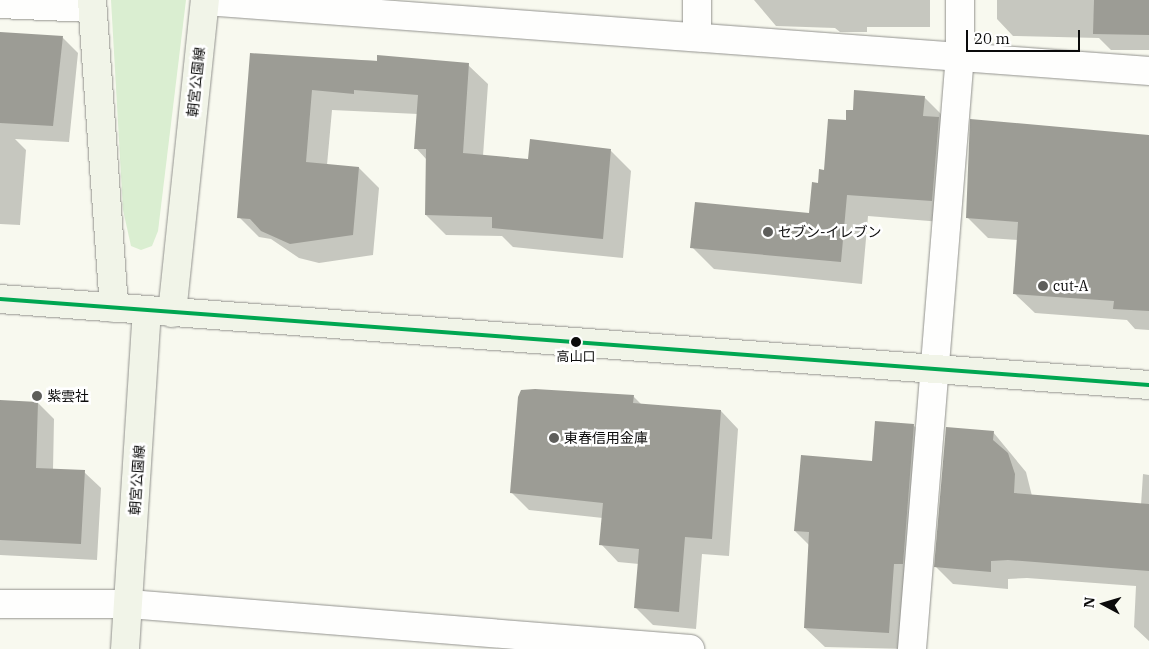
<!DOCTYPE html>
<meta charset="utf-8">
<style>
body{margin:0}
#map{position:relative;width:1149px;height:649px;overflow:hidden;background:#f8f9ef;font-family:"IBM Plex Serif","Noto Sans JP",serif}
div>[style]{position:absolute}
.green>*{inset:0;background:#daeed1}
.shadow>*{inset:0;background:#0003}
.building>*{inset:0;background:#9c9c95}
.roads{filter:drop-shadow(0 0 1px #92928e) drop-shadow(0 0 1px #92928e)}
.street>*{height:28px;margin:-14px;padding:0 14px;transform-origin:14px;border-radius:14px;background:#fefefd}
.secondary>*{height:28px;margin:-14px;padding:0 14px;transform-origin:14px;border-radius:14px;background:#f1f4e8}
.bus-1>*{height:4px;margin:-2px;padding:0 2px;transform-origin:2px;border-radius:2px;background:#00a651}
.dots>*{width:14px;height:14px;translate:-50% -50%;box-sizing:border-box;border:2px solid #fff;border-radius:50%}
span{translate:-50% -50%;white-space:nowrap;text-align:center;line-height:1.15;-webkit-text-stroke:5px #fff;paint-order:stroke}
.bus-label{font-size:13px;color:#0b0b0b}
.street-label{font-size:14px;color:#0b0b0b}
.poi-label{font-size:14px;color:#0b0b0b}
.left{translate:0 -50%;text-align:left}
.north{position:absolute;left:1079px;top:579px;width:50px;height:50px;-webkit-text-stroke:4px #fff;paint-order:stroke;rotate:276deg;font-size:14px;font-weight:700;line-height:20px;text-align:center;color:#0b0b0b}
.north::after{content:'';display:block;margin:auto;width:18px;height:22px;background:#0b0b0b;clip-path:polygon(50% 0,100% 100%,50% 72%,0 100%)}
.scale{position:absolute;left:966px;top:30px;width:114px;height:22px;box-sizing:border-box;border:2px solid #0b0b0b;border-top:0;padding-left:6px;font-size:15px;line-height:18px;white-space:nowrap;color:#0b0b0b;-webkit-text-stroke:4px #fff;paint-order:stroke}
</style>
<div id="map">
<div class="green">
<i style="clip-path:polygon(111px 0,186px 0,158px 231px,152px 246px,141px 250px,131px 246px,123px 210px)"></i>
</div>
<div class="shadow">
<i style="clip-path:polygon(754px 0,930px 0,930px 27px,867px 27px,867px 32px,840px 32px,835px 28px,776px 26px)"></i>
<i style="clip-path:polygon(997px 0,1149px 0,1149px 50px,1111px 50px,1099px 38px,1013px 36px,997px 19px)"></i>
<i style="clip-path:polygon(0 34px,62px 37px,78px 53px,69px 142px,15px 139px,26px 150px,20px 225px,0 224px)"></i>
<i style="clip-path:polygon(251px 55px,468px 65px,488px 84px,483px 156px,529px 160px,611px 151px,631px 171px,623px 258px,513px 247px,502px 236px,446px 235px,426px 215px,427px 160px,416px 148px,418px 114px,332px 110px,327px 165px,359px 168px,379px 188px,373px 255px,319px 263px,299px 258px,271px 239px,259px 237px,239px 217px)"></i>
<i style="clip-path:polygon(924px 97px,946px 119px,954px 223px,868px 216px,862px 284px,714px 269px,692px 247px,810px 215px,847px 121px)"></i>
<i style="clip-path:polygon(972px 121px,1149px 136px,1149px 330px,1135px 329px,1127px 320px,1035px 313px,1014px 293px,1018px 240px,988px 238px,968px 218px)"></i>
<i style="clip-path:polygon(633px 396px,642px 405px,721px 411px,738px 429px,729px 556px,702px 554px,696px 629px,653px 625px,636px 608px,639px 564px,618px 562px,601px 544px,603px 518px,529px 510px,511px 492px)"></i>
<i style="clip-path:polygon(0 401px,38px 403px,54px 419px,53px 470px,84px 472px,101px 488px,97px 560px,0 555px)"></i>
<i style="clip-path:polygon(876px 423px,914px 426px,934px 445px,908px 649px,825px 647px,805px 628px,809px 545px,795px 531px,873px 463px)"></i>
<i style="clip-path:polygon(993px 432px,1026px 472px,1032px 496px,1141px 505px,1143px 474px,1149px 475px,1149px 641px,1134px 627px,1136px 586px,1027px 578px,1008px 579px,1008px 589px,953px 584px,936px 567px)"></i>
</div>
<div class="building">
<i style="clip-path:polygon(1094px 0,1149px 0,1149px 35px,1093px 34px)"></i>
<i style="clip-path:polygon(0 32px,63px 36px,53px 126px,0 123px)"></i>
<i style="clip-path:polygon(250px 53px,377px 61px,377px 55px,469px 63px,463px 153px,528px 159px,530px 139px,611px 149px,603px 239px,492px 228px,492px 217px,425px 215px,426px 149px,414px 149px,418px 95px,354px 90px,354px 94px,312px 90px,306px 162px,359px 167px,353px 235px,290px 244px,261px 231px,250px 219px,237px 218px)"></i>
<i style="clip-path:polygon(854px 90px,925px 96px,923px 116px,939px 117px,932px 201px,847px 195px,841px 262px,690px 248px,695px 202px,809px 213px,812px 182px,818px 183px,819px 169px,824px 170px,828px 119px,846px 120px,846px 110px,853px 110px)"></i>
<i style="clip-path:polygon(970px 119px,1149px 135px,1149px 311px,1113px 309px,1114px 301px,1013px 294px,1018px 222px,966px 218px)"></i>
<i style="clip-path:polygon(535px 389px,634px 395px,633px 403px,721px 410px,712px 539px,685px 537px,679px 612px,634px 608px,639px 549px,599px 545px,603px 503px,510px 493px,518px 397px,521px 390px)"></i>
<i style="clip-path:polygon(0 400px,38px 402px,36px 468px,85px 470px,81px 544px,0 540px)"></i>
<i style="clip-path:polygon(875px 421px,914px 424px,903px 564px,894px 564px,889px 633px,804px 628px,809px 532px,794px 531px,801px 455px,872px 461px)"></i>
<i style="clip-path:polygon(946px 427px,994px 431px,993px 440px,1008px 453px,1015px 474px,1014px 493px,1149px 504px,1149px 571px,1008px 560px,991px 561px,991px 572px,934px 567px)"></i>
</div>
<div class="roads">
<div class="street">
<i style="left:205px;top:1px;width:947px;rotate:4.24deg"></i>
<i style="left:0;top:4px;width:92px;rotate:2.5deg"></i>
<i style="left:697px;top:37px;width:37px;rotate:-90deg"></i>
<i style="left:0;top:604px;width:129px"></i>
<i style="left:129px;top:604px;width:563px;rotate:4.59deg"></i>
<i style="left:912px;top:649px;width:596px;rotate:-85.38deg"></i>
<i style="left:960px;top:55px;width:55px;rotate:-90deg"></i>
</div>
<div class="secondary">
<i style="left:92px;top:0;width:309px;rotate:85.9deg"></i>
<i style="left:0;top:299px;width:1152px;rotate:4.28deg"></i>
<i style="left:172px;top:313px;width:315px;rotate:-84deg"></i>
<i style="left:125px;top:649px;width:339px;rotate:-86.3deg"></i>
</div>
</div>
<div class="bus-1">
<i style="left:0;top:299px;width:1152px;rotate:4.28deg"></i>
</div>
<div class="dots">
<i style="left:768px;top:232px;background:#5e5e5b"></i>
<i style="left:1043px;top:286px;background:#5e5e5b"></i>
<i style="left:576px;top:342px;background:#0b0b0b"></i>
<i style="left:37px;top:396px;background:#5e5e5b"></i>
<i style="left:554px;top:438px;background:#5e5e5b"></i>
</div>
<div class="bus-label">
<span style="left:576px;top:357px">高山口</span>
</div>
<div class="street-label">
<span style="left:196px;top:82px;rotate:-84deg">朝宮公園線</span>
<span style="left:137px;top:480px;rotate:-86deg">朝宮公園線</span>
</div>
<div class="poi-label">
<span class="left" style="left:778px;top:232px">セブン-イレブン</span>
<span class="left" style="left:1053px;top:286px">cut-A</span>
<span class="left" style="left:47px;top:396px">紫雲社</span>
<span class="left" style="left:564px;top:438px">東春信用金庫</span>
</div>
<div class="north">N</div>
<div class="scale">20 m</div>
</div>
